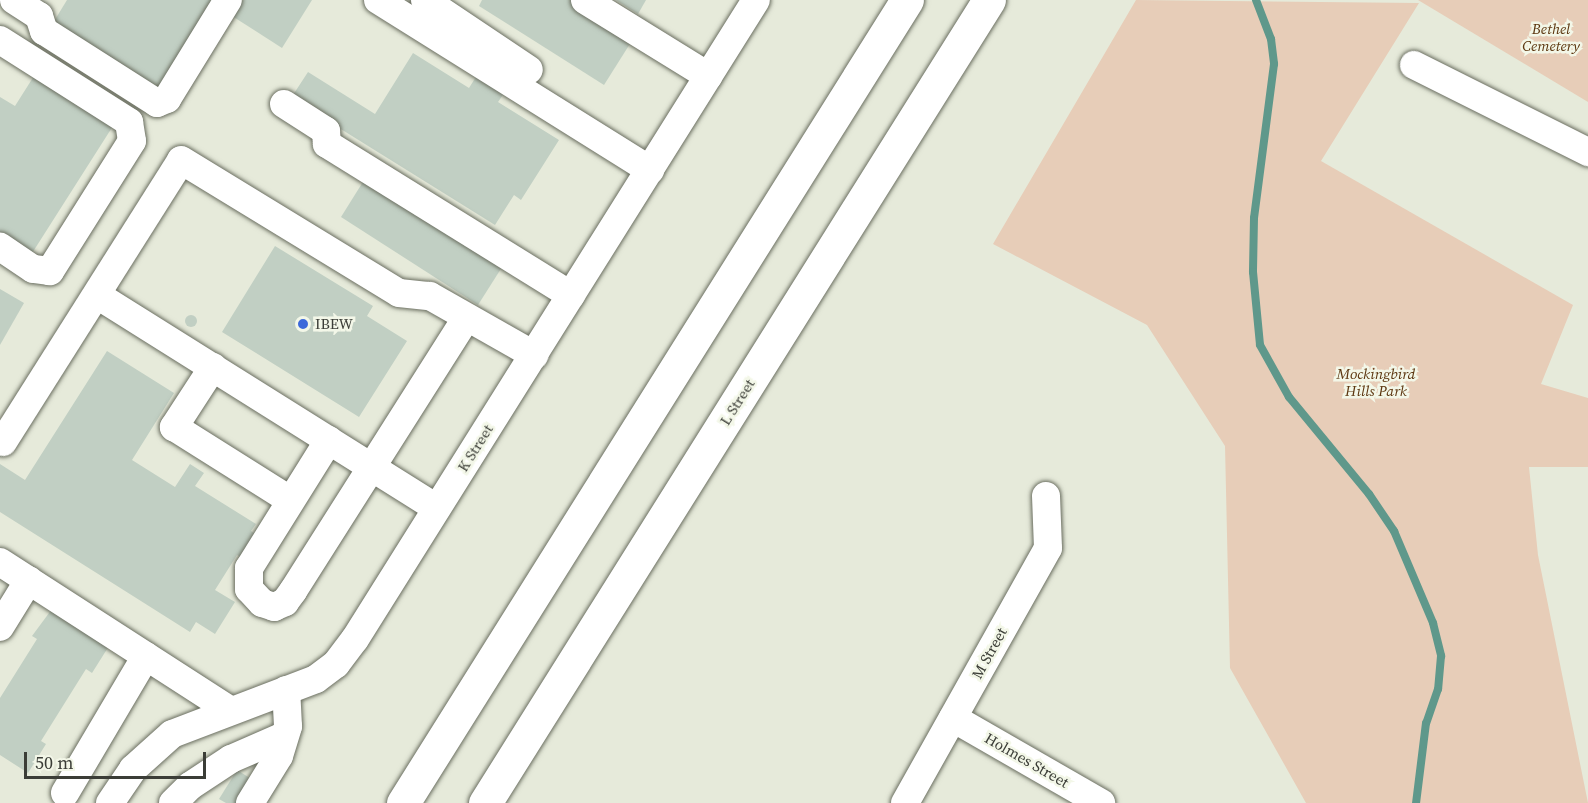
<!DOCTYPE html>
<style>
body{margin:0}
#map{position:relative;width:1588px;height:803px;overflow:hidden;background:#e6eada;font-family:"Source Serif 4",serif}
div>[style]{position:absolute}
.green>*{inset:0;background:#e7cdb8}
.stream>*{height:8px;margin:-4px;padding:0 4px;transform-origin:4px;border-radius:4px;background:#5f988b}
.building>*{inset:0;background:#c1cfc3}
.round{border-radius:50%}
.roads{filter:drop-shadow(0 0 2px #6a6e60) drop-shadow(0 0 2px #6a6e60)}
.minor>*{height:28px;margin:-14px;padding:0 14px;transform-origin:14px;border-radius:14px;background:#fff}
.major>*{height:33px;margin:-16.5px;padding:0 16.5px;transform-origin:16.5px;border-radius:16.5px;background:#fff}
.dots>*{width:16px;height:16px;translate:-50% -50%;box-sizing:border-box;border:3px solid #f3f7e8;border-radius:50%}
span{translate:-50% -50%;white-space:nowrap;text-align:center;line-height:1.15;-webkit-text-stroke:5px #f3f7e8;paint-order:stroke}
.park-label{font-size:15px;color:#5c360f;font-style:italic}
.poi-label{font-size:15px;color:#3b3d37}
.left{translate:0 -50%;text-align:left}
.street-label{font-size:15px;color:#3b3d37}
.scale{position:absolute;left:24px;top:752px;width:182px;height:27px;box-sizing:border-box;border:3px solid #3b3d37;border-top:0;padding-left:8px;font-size:18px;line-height:21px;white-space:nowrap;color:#3b3d37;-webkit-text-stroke:4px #f3f7e8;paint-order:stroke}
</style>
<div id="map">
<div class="green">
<i style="clip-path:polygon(1136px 0,1419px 3px,1321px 161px,1573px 305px,1541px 384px,1588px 398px,1588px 467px,1529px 467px,1538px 555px,1588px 803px,1306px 803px,1230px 668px,1225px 446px,1147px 325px,993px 244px)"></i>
<i style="clip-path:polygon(1418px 0,1588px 0,1588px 102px)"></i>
</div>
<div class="stream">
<i style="left:1256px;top:0;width:42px;rotate:69deg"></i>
<i style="left:1271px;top:39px;width:25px;rotate:83deg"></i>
<i style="left:1274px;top:64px;width:155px;rotate:97.4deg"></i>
<i style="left:1254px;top:218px;width:54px;rotate:91.1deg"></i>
<i style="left:1253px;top:272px;width:73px;rotate:84.5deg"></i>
<i style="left:1260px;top:345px;width:60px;rotate:60.9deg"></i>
<i style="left:1289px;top:397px;width:126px;rotate:50.5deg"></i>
<i style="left:1369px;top:494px;width:45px;rotate:56deg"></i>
<i style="left:1394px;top:531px;width:100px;rotate:67deg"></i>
<i style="left:1433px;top:623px;width:34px;rotate:76deg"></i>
<i style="left:1441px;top:656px;width:33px;rotate:95deg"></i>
<i style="left:1438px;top:689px;width:36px;rotate:109deg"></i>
<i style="left:1426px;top:723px;width:81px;rotate:97.1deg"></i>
</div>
<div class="building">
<i style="clip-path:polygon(67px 0,220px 0,158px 99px,48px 31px)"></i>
<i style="clip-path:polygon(243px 0,312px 0,282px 48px,232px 16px)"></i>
<i style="clip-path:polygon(482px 0,572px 0,633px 39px,604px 85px,479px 6px)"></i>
<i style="clip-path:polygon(616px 0,646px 0,638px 14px)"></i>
<i style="clip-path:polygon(413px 53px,469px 88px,479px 72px,507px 89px,498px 102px,559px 140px,521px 200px,514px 195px,495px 225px,291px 98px,308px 72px,375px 114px)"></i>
<i style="clip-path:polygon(34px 76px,113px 126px,29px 258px,0 239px,0 97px,15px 106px)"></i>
<i style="clip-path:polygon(366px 177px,504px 264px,478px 305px,341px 217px)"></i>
<i style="clip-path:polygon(275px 246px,373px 306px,367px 316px,407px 341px,359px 417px,222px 332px)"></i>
<i style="clip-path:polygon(0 289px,24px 303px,0 345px)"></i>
<i class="round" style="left:185px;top:315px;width:12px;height:12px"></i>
<i style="clip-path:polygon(107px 351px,174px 393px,132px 460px,175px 487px,190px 464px,204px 473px,195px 486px,256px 524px,251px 531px,275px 546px,259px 569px,237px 555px,215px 590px,235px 602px,215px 634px,196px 622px,190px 632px,0 512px,0 464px,25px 480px)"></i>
<i style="clip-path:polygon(52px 609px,109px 646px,92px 673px,86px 669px,41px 741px,46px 744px,28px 773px,0 755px,0 698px,37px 639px,32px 636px)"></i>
<i style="clip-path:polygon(237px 770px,253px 780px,239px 803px,226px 803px,219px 799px)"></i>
</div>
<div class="roads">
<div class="minor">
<i style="left:14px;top:0;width:30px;rotate:33deg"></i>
<i style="left:39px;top:16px;width:16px;rotate:72deg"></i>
<i style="left:44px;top:31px;width:134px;rotate:32.5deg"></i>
<i style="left:157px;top:103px;width:11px;rotate:-22deg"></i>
<i style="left:167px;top:99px;width:116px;rotate:-58.4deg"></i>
<i style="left:378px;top:0;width:321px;rotate:32deg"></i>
<i style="left:425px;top:0;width:125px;rotate:33.9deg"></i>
<i style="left:585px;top:0;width:145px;rotate:31.7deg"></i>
<i style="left:0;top:40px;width:153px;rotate:32.4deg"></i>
<i style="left:129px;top:122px;width:19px;rotate:81deg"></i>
<i style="left:132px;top:141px;width:154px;rotate:122.2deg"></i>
<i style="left:50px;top:271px;width:17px;rotate:-173deg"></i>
<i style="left:33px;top:269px;width:40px;rotate:-146deg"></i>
<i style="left:1414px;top:65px;width:195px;rotate:26.6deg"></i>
<i style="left:284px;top:104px;width:50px;rotate:32.7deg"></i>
<i style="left:326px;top:131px;width:13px;rotate:86deg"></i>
<i style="left:327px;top:144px;width:287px;rotate:31.8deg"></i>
<i style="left:97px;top:295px;width:401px;rotate:32.1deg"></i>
<i style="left:213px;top:367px;width:72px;rotate:123deg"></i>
<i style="left:174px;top:427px;width:137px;rotate:32.2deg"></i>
<i style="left:329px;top:440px;width:151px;rotate:122deg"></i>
<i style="left:249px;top:568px;width:21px;rotate:90deg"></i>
<i style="left:249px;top:589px;width:19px;rotate:47deg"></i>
<i style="left:262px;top:603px;width:13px;rotate:18deg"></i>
<i style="left:274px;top:607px;width:12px;rotate:-24deg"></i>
<i style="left:285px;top:602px;width:14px;rotate:-54deg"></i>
<i style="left:293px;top:591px;width:323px;rotate:-57.6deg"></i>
<i style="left:3px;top:442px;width:333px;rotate:-57.7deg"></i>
<i style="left:181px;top:160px;width:255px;rotate:31.4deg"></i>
<i style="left:399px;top:293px;width:31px;rotate:6deg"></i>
<i style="left:430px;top:296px;width:120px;rotate:29.6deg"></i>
<i style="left:0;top:562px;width:274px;rotate:32.8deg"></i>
<i style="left:0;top:627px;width:55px;rotate:-58.3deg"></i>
<i style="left:953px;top:718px;width:171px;rotate:29.9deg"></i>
<i style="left:65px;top:793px;width:159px;rotate:-59.4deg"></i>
<i style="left:110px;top:803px;width:41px;rotate:-55.9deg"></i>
<i style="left:133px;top:769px;width:52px;rotate:-41.9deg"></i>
<i style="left:172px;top:734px;width:154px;rotate:-20.9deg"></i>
<i style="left:316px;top:679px;width:25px;rotate:-37deg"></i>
<i style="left:336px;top:664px;width:31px;rotate:-53deg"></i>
<i style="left:355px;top:639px;width:754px;rotate:-57.89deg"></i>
<i style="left:173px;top:803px;width:24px;rotate:-45deg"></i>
<i style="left:190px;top:786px;width:49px;rotate:-33.4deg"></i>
<i style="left:231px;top:759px;width:58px;rotate:-23.5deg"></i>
<i style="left:250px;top:803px;width:55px;rotate:-58.3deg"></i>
<i style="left:279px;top:756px;width:31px;rotate:-73deg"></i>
<i style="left:288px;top:726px;width:36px;rotate:-93deg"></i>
<i style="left:905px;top:803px;width:292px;rotate:-60.7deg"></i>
<i style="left:1048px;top:548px;width:52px;rotate:-92.2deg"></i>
</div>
<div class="major">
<i style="left:403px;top:803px;width:948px;rotate:-57.89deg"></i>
<i style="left:485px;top:803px;width:948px;rotate:-57.89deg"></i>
</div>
</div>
<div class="dots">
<i style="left:303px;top:324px;background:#3d69da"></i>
</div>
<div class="park-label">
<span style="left:1551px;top:37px">Bethel<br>Cemetery</span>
<span style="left:1376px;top:382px">Mockingbird<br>Hills Park</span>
</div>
<div class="poi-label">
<span class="left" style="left:315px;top:324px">IBEW</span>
</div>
<div class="street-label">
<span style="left:737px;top:402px;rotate:-58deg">L Street</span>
<span style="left:475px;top:448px;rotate:-58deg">K Street</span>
<span style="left:989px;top:653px;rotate:-61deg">M Street</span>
<span style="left:1027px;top:760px;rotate:30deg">Holmes Street</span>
</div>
<div class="scale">50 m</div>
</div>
